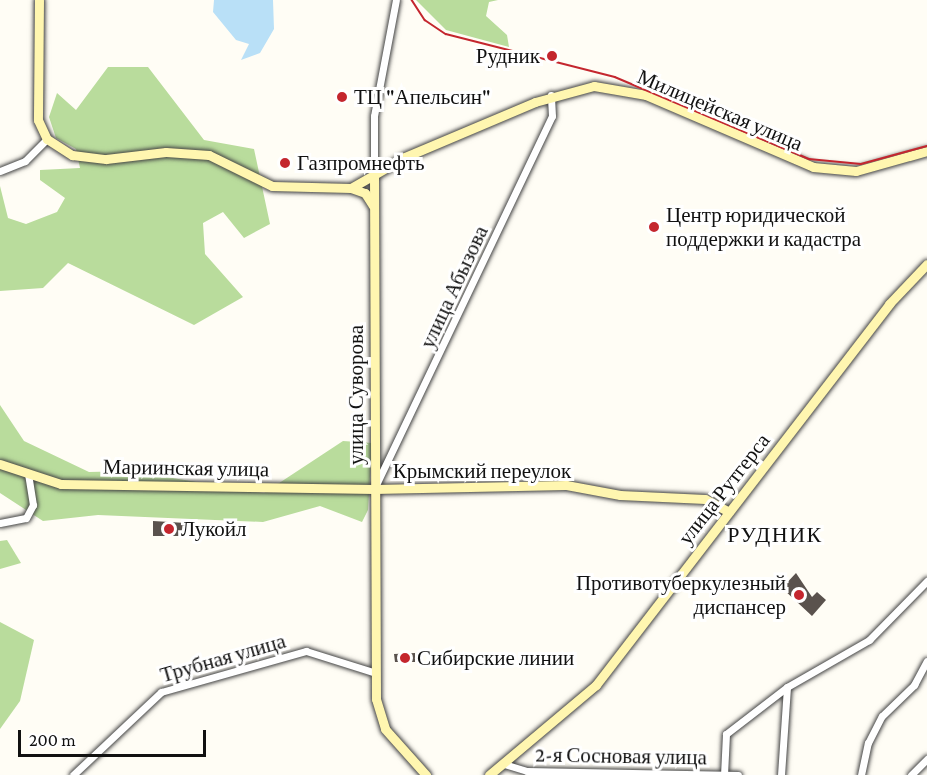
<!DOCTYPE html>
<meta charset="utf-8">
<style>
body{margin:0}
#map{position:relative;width:927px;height:775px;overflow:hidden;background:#fffdf5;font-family:"Crimson Pro",serif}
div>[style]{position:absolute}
.forest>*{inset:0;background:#b9dc9c}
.water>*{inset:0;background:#b9e0f7}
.building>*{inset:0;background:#5a524d}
.roads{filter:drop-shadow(0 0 2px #444) drop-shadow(0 0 2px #444)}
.street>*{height:7px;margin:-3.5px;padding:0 3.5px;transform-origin:3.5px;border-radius:3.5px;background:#fff}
.secondary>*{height:9px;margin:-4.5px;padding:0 4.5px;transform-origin:4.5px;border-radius:4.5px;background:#fff6b0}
.tram>*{height:1.5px;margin:-0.75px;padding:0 0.75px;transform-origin:0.75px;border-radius:0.75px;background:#c4262e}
.dots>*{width:16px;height:16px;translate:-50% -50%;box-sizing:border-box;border:3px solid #fff;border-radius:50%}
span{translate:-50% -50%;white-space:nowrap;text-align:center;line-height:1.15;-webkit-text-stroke:6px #fff;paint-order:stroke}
.poi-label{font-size:21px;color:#111}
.right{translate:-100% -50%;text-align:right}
.left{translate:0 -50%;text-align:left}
.street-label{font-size:21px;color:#111}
.neighbourhood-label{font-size:22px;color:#111;letter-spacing:1.5px}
.scale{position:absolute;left:18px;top:730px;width:188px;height:27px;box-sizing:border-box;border:3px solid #111;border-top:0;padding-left:8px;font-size:18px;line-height:21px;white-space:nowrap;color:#111;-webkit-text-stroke:4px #fff;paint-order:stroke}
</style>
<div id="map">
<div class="forest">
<i style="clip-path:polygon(416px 0,498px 0,489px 2px,486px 16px,507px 35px,509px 47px,446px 30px)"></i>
<i style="clip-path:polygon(108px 67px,148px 67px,204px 140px,254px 149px,270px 224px,244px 238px,223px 212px,203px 223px,205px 254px,243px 297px,194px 325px,68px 263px,43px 288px,0 291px,0 186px,8px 218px,26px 224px,57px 212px,65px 198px,40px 180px,40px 170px,80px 168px,76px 149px,56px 138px,49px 117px,57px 93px,76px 110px)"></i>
<i style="clip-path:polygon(0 405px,24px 441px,89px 472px,130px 471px,264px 493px,343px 441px,372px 443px,368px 510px,362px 522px,320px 506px,263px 522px,98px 515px,43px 521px,0 493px)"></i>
<i style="clip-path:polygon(7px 540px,21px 563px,0 569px,0 541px)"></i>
<i style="clip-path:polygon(0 622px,34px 640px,20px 701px,0 729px)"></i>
</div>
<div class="water">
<i style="clip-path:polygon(214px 0,273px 0,274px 29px,260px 53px,241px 60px,249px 44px,236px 40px,213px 12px)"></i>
</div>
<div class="building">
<i style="clip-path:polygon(153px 521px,186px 523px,185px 536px,153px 536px)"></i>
<i style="clip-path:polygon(796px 573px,812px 597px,817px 592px,826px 600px,812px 616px,782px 588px)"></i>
<i style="clip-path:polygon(415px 653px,415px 662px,395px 662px,394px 654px)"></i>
</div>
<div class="roads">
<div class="street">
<i style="left:0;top:171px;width:27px;rotate:-22deg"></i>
<i style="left:25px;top:161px;width:31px;rotate:-45deg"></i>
<i style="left:374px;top:177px;width:61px;rotate:-90deg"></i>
<i style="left:374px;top:116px;width:118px;rotate:-79.3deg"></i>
<i style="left:375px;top:487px;width:411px;rotate:-64.5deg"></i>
<i style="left:552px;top:116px;width:21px;rotate:-93deg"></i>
<i style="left:0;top:523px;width:26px;rotate:-11deg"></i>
<i style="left:26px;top:518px;width:15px;rotate:-62deg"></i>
<i style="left:33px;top:505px;width:30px;rotate:-99deg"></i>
<i style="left:504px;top:764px;width:24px;rotate:17deg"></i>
<i style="left:527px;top:771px;width:211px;rotate:1.1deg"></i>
<i style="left:73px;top:775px;width:121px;rotate:-43.3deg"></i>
<i style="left:161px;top:692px;width:151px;rotate:-15.8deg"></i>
<i style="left:306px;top:651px;width:73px;rotate:17.4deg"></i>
<i style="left:724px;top:775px;width:41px;rotate:-87.2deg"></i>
<i style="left:726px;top:734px;width:77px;rotate:-37.6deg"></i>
<i style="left:781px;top:775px;width:88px;rotate:-86.1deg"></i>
<i style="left:787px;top:687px;width:95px;rotate:-29.8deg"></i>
<i style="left:869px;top:640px;width:83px;rotate:-45.5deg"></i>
<i style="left:861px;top:775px;width:33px;rotate:-78deg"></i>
<i style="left:868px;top:743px;width:30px;rotate:-63deg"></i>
<i style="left:882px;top:716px;width:45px;rotate:-44.1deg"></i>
<i style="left:914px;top:685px;width:27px;rotate:-62deg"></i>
<i style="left:911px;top:775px;width:23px;rotate:-45deg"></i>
</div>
<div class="secondary">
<i style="left:39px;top:0;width:120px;rotate:90.5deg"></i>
<i style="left:38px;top:120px;width:21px;rotate:65deg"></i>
<i style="left:47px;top:139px;width:30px;rotate:33deg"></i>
<i style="left:72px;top:155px;width:34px;rotate:7deg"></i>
<i style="left:106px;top:159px;width:60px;rotate:-6.7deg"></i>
<i style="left:166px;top:152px;width:43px;rotate:4deg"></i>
<i style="left:209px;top:155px;width:70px;rotate:26.2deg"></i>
<i style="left:272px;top:186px;width:79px;rotate:1.5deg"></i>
<i style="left:351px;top:188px;width:62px;rotate:-29.9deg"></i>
<i style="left:405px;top:157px;width:141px;rotate:-22.9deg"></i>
<i style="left:535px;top:102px;width:61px;rotate:-15.2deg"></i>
<i style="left:594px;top:86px;width:53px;rotate:9.8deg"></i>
<i style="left:646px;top:95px;width:182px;rotate:23.3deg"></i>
<i style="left:813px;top:167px;width:43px;rotate:5.3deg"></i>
<i style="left:856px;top:171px;width:74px;rotate:-15.7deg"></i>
<i style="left:374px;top:177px;width:522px;rotate:89.78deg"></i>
<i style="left:376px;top:699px;width:31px;rotate:73deg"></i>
<i style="left:385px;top:729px;width:62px;rotate:48.3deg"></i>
<i style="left:351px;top:188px;width:15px;rotate:20deg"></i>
<i style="left:365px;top:193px;width:15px;rotate:58deg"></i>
<i style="left:0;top:464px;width:64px;rotate:18.2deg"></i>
<i style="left:61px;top:484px;width:313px;rotate:0.9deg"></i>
<i style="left:374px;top:489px;width:192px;rotate:-1.2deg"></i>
<i style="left:566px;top:485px;width:55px;rotate:10.5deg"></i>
<i style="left:620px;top:495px;width:85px;rotate:2.7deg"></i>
<i style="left:705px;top:499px;width:27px;rotate:28deg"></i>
<i style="left:489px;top:775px;width:140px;rotate:-40.1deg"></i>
<i style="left:596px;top:685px;width:481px;rotate:-52.4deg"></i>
<i style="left:889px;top:304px;width:55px;rotate:-46.5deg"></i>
</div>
</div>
<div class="tram">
<i style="left:412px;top:0;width:24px;rotate:57deg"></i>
<i style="left:425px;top:20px;width:25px;rotate:34deg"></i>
<i style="left:446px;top:34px;width:174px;rotate:14.3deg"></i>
<i style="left:615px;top:77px;width:211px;rotate:22.9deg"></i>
<i style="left:809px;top:159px;width:52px;rotate:5.5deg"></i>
<i style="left:861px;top:164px;width:68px;rotate:-15.3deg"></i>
</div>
<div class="dots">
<i style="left:552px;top:56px;background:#c4262e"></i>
<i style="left:342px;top:97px;background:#c4262e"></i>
<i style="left:285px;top:163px;background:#c4262e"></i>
<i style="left:654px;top:227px;background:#c4262e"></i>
<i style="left:169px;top:529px;background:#c4262e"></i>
<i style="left:799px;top:595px;background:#c4262e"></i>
<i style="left:405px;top:658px;background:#c4262e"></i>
</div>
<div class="poi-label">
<span class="right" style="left:540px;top:56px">Рудник</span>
<span class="left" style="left:354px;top:97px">ТЦ "Апельсин"</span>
<span class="left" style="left:297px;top:163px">Газпромнефть</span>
<span class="left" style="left:666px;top:227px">Центр юридической<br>поддержки и кадастра</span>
<span class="left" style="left:181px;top:529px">Лукойл</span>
<span class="right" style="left:786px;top:595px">Противотуберкулезный<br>диспансер</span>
<span class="left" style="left:417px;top:658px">Сибирские линии</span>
</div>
<div class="street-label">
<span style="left:720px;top:110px;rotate:23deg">Милицейская улица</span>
<span style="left:454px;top:287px;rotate:-65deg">улица Абызова</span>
<span style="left:356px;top:395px;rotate:-90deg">улица Суворова</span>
<span style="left:186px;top:468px;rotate:1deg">Мариинская улица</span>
<span style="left:482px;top:471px">Крымский переулок</span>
<span style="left:724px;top:489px;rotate:-52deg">улица Рутгерса</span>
<span style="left:223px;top:658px;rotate:-16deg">Трубная улица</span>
<span style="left:621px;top:756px;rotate:1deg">2-я Сосновая улица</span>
</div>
<div class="neighbourhood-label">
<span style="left:775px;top:535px">РУДНИК</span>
</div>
<div class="scale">200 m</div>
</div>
